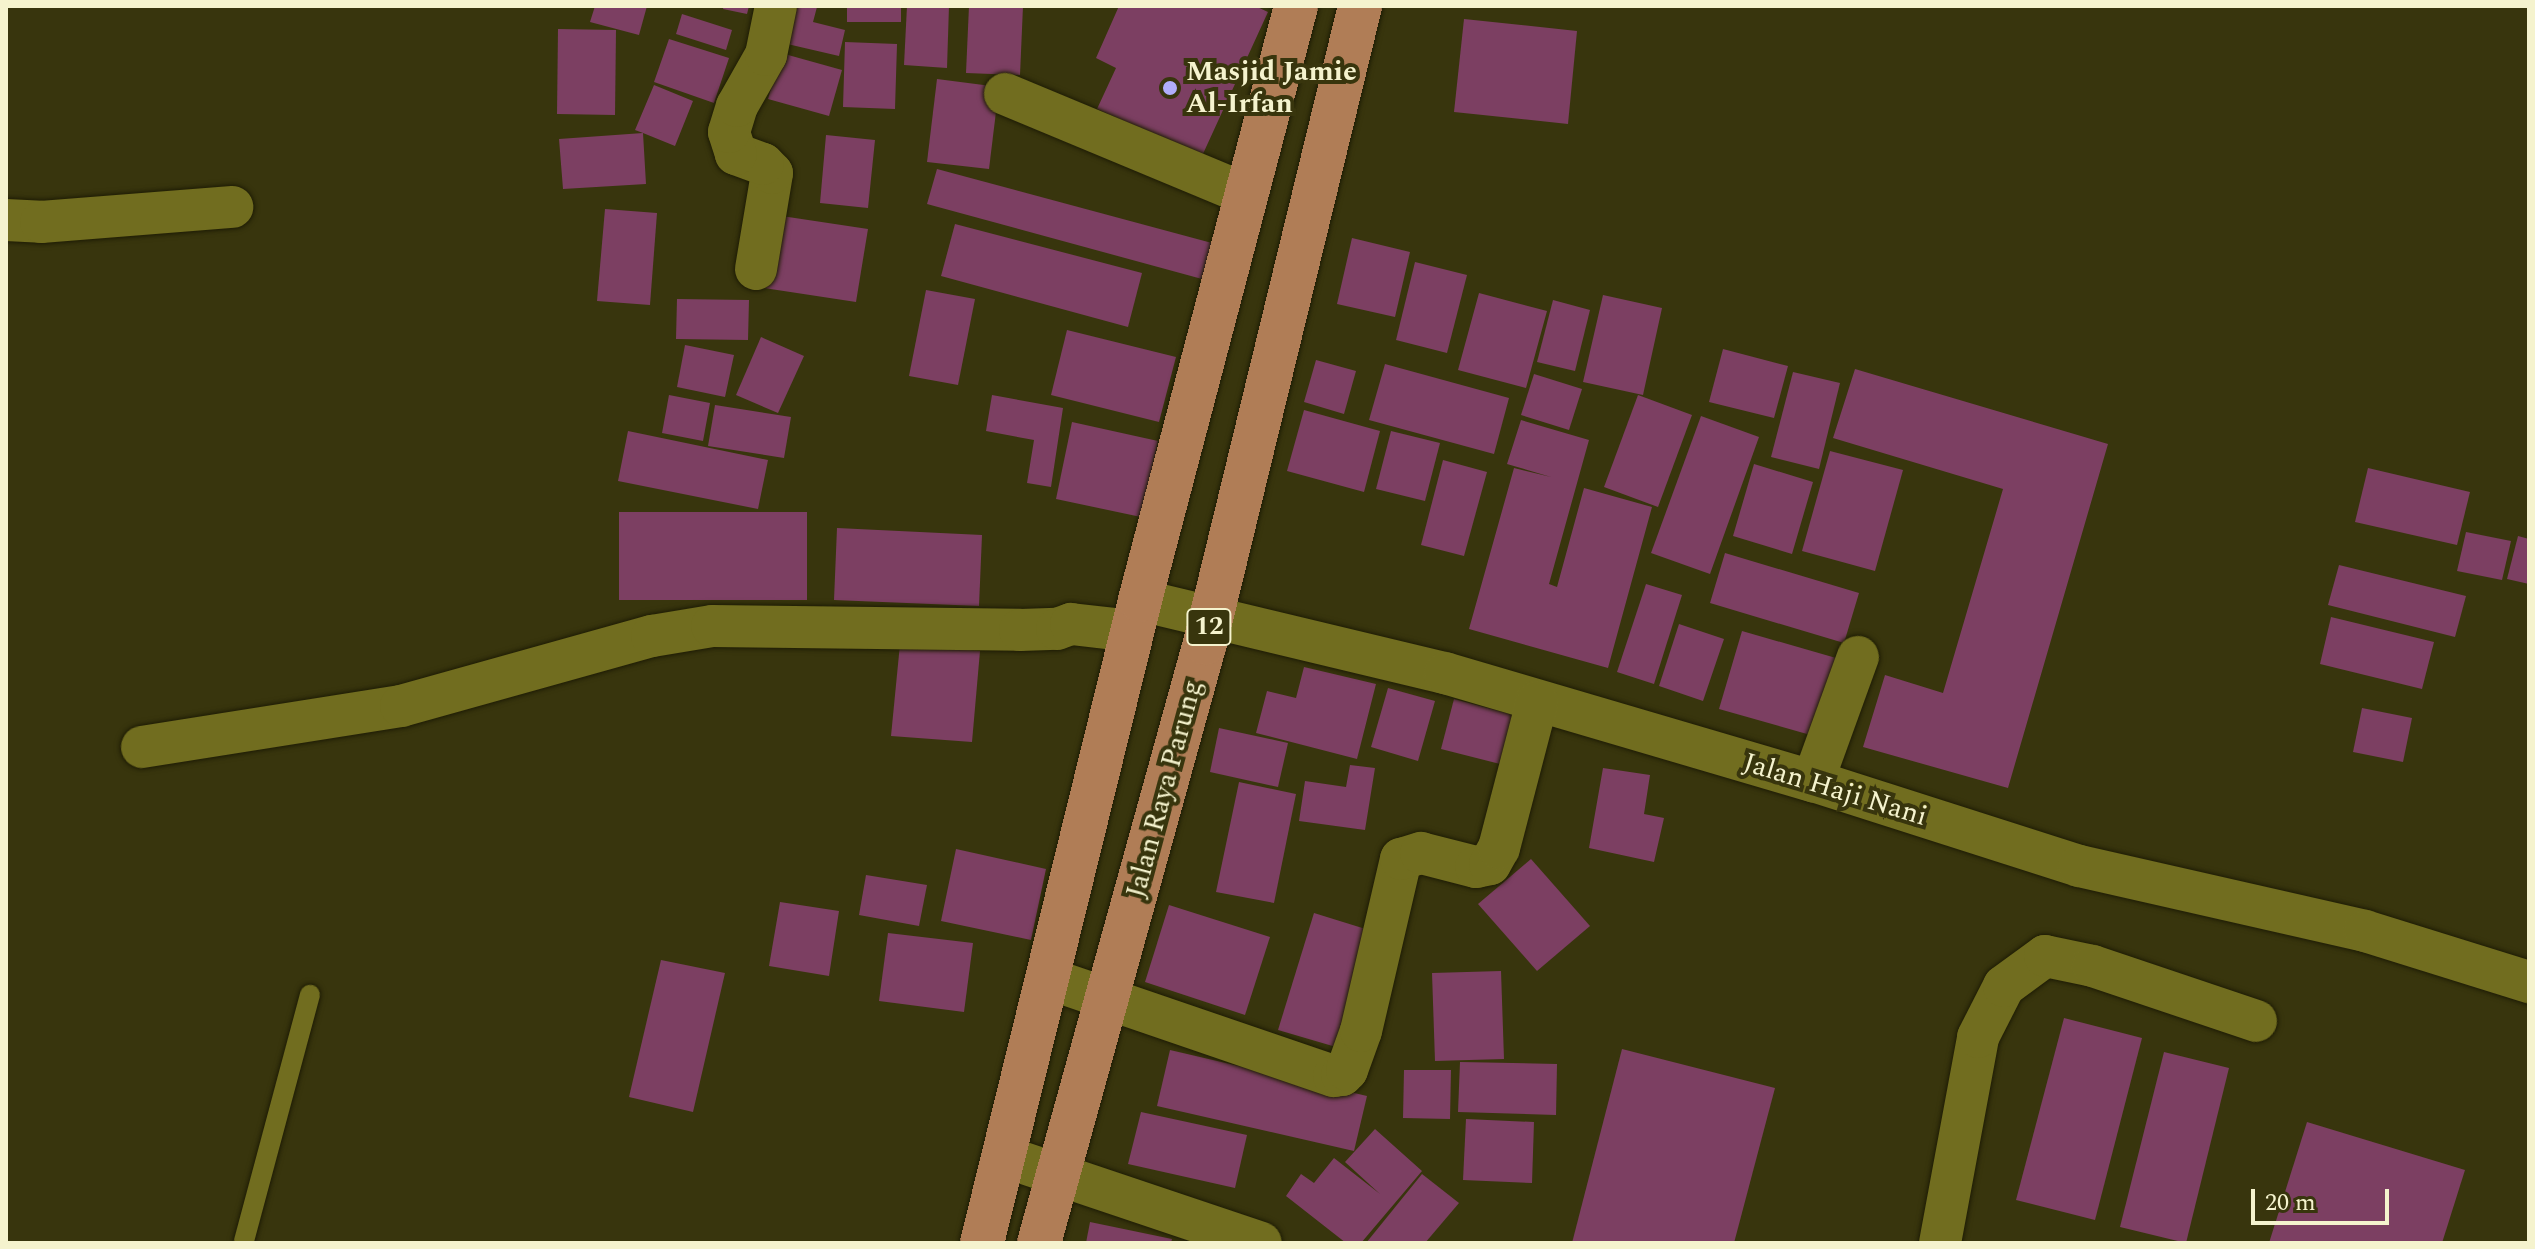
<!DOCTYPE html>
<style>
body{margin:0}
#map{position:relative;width:2535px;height:1249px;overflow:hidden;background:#38350d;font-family:Spectral,serif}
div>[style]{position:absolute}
.building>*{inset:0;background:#7c3f62}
.roads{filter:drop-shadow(0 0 2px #1e1c05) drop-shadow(0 0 2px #1e1c05)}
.service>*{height:20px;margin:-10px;padding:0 10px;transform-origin:10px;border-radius:10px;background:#716d1f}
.minor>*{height:42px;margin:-21px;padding:0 21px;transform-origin:21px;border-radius:21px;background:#716d1f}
.trunk>*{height:44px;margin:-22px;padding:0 22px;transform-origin:22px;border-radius:22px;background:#b07d56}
.dots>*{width:22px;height:22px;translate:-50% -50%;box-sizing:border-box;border:4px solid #38350d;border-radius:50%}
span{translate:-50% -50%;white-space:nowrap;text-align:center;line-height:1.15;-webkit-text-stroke:8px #38350d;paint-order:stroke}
.shield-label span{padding:2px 6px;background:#38350d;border:2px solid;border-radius:6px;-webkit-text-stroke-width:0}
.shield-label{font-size:26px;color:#f5f3ce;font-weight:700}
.poi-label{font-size:28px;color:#f5f3ce;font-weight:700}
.left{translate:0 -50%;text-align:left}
.street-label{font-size:28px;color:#f5f3ce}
.frame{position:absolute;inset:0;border:8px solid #f5f3ce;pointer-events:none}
.scale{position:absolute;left:2251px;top:1189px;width:138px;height:36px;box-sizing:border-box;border:4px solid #f5f3ce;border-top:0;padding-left:10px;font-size:24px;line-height:28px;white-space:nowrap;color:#f5f3ce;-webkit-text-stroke:6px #38350d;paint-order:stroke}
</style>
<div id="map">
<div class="building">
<i style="clip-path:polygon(595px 6px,647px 6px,639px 35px,590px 22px)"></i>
<i style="clip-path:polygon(724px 6px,749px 6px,747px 14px,723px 9px)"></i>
<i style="clip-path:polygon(790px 6px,817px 7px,813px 22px,845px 30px,839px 56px,783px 43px)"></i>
<i style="clip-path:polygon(847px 6px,901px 6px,901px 22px,847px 22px)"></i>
<i style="clip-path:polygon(907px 6px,949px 6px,947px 68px,904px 65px)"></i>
<i style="clip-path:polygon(969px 6px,1023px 6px,1020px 75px,966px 73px)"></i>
<i style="clip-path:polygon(1119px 6px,1255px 6px,1268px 12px,1202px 156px,1097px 109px,1116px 68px,1096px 58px)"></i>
<i style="clip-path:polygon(682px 14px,732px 30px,726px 50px,676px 34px)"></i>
<i style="clip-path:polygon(1464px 19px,1577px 31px,1568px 124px,1454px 112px)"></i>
<i style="clip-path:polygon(558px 29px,616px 30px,615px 115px,557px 114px)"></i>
<i style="clip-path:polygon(669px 39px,729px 58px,714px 103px,654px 82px)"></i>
<i style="clip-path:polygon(845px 42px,897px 44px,895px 109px,843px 107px)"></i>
<i style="clip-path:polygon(781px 53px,842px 70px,829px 116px,768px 99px)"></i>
<i style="clip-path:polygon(937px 79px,999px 87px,989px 169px,927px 162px)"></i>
<i style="clip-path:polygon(654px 85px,693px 101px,675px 146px,643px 133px,646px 184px,563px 189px,559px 139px,643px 133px,635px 130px)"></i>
<i style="clip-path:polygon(826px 135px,875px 140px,868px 208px,820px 203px)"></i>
<i style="clip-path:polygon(937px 169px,1223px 246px,1213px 282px,927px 204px)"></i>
<i style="clip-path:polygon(605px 209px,657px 213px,650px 305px,597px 301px)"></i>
<i style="clip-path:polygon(775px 215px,868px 229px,856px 302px,764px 288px)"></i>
<i style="clip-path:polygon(955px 224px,1142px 273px,1128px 327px,941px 276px)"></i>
<i style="clip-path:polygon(1352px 238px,1410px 252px,1395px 317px,1337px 304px)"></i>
<i style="clip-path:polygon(1415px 262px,1467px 275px,1447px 353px,1396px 340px)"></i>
<i style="clip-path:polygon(926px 290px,975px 299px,958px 385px,909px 376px)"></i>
<i style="clip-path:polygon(1479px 293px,1547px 311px,1526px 388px,1458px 370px)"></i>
<i style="clip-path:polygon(1603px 295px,1662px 308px,1643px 395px,1583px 382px)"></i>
<i style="clip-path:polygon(677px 299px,749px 300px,748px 340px,676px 339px)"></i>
<i style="clip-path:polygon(1553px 300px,1590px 310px,1575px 371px,1537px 362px)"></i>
<i style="clip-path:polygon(1067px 330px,1176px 357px,1159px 422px,1051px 395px)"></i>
<i style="clip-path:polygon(761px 337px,804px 356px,778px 413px,736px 395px)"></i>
<i style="clip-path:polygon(685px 345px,734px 355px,725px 397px,677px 387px)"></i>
<i style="clip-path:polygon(1723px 349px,1788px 366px,1774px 418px,1709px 402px)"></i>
<i style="clip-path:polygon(1316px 360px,1356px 371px,1344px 414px,1304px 402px)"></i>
<i style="clip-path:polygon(1385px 364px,1509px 398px,1494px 454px,1369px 420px)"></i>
<i style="clip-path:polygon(1855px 369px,2108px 444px,2008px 788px,1863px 747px,1885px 675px,1943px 693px,2003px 489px,1833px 438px)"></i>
<i style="clip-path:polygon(1793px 372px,1840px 383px,1819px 469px,1771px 457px)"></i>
<i style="clip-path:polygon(1534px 374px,1582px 389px,1569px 430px,1521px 415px)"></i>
<i style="clip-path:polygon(669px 395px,710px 403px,703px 441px,662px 433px)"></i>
<i style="clip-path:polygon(992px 395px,1063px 408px,1051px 487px,1027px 483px,1034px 440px,986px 431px)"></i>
<i style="clip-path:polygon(1638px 395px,1692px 415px,1658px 507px,1604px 487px)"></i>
<i style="clip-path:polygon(715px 405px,791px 417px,784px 458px,708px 446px)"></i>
<i style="clip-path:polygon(1304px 410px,1380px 431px,1364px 492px,1287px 471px)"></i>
<i style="clip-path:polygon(1701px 416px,1759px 437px,1710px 574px,1651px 553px)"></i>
<i style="clip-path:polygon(1521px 420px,1589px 440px,1549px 584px,1557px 587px,1584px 488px,1652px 507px,1608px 668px,1469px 629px,1514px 468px,1551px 477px,1507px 464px)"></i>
<i style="clip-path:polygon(1072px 422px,1158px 441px,1141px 517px,1056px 499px)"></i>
<i style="clip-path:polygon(628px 431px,768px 460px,758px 509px,618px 481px)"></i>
<i style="clip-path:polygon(1391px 431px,1440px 443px,1425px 501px,1376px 489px)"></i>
<i style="clip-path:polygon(1830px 451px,1903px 470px,1875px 571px,1802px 551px)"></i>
<i style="clip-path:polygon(1443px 460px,1487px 472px,1464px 556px,1421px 545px)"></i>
<i style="clip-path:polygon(1754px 464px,1813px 482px,1792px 554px,1733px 536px)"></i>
<i style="clip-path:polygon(2368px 468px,2470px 492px,2457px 545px,2355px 522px)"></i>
<i style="clip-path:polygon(619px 512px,807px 512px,807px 600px,619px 600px)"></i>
<i style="clip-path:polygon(837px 528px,982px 535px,979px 606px,834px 600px)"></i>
<i style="clip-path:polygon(2466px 532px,2511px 541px,2502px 580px,2457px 571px)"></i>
<i style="clip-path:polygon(2518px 536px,2529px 539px,2529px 584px,2507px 579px)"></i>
<i style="clip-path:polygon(1725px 553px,1859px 593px,1844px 643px,1710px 603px)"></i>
<i style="clip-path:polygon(2339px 565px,2466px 596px,2455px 637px,2328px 605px)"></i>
<i style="clip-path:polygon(1646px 584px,1682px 595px,1654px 684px,1617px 672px)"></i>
<i style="clip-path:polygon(2331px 617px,2434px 642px,2422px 689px,2320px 664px)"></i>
<i style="clip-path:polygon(1679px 624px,1724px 639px,1703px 701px,1659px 686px)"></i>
<i style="clip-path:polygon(1742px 631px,1836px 658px,1814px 736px,1719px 709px)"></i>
<i style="clip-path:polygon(900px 644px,980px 651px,972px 742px,891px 736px)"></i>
<i style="clip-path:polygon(1304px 667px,1376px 684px,1357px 759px,1256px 733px,1267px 691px,1296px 698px)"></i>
<i style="clip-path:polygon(1388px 688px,1435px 701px,1418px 761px,1371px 747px)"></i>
<i style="clip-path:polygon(1454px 699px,1518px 716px,1504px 765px,1441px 749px)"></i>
<i style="clip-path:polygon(2362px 708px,2412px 718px,2403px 762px,2353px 752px)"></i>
<i style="clip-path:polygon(1219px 728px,1288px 743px,1278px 787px,1210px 772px)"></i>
<i style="clip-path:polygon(1350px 765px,1375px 768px,1365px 830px,1299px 821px,1305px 781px,1346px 787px)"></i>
<i style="clip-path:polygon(1603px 768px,1650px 775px,1644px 814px,1664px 818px,1654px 862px,1589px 848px)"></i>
<i style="clip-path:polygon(1239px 782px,1296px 794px,1274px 903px,1216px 892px)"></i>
<i style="clip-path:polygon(956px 849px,1046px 869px,1031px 940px,941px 921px)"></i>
<i style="clip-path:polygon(1531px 859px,1590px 926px,1537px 971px,1478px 904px)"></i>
<i style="clip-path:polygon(866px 875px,927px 885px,919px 926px,859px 915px)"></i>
<i style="clip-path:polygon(780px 902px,839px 911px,829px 976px,769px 966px)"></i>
<i style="clip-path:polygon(1169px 905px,1270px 937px,1245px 1015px,1145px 982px)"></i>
<i style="clip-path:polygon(1314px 913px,1372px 931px,1336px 1047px,1278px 1030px)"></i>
<i style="clip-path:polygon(888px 933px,973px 943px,964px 1012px,879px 1001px)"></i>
<i style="clip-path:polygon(661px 960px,725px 973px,693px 1112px,629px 1097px)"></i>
<i style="clip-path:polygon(1501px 971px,1504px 1059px,1435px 1061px,1432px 973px)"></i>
<i style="clip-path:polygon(2064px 1018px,2142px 1038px,2095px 1220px,2016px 1200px)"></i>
<i style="clip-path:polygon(1622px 1049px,1775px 1088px,1734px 1243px,1572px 1243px)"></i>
<i style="clip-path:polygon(1170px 1050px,1367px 1096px,1354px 1151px,1157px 1106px)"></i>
<i style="clip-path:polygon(2164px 1052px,2229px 1068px,2186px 1243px,2120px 1227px)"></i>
<i style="clip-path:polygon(1460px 1062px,1557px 1064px,1556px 1115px,1458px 1112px)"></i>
<i style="clip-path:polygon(1404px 1070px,1451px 1070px,1450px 1119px,1403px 1118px)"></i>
<i style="clip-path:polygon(1141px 1112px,1247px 1135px,1235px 1188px,1128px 1164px)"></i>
<i style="clip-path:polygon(1466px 1119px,1534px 1122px,1532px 1183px,1463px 1180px)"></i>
<i style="clip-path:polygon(2307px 1122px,2465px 1170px,2442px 1243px,2269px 1243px)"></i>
<i style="clip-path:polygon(1375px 1129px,1422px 1171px,1361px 1243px,1346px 1243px,1286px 1196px,1301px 1174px,1314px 1183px,1334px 1158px,1380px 1194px,1345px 1162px)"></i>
<i style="clip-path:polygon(1422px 1174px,1459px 1203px,1425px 1243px,1366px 1243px)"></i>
<i style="clip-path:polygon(1090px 1222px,1172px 1239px,1171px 1243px,1086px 1243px)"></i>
</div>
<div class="roads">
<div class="service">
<i style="left:244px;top:1241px;width:255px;rotate:-75deg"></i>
</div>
<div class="minor">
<i style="left:1005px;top:94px;width:260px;rotate:22.6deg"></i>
<i style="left:6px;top:220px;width:35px;rotate:3deg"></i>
<i style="left:41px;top:222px;width:192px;rotate:-4.5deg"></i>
<i style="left:756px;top:269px;width:97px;rotate:-80.5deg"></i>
<i style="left:772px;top:173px;width:13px;rotate:-135deg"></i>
<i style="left:763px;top:164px;width:29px;rotate:-160deg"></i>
<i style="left:736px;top:154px;width:23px;rotate:-108deg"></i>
<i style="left:729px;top:132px;width:27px;rotate:-73deg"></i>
<i style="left:737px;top:106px;width:59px;rotate:-60.4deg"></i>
<i style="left:766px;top:55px;width:50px;rotate:-78.5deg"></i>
<i style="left:1140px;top:600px;width:314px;rotate:13.5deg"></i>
<i style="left:1445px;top:673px;width:384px;rotate:16.4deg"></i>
<i style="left:1813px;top:781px;width:279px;rotate:17.7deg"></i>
<i style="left:2079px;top:866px;width:293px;rotate:12.8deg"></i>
<i style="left:2365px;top:931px;width:172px;rotate:17.3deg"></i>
<i style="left:142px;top:747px;width:262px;rotate:-9deg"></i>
<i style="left:401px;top:706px;width:261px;rotate:-15.6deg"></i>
<i style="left:652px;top:636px;width:61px;rotate:-9.5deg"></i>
<i style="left:712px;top:626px;width:308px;rotate:0.7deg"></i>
<i style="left:1020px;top:630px;width:37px;rotate:-2deg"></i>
<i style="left:1057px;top:629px;width:15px;rotate:-20deg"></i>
<i style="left:1071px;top:624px;width:61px;rotate:6.5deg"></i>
<i style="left:1813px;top:781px;width:132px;rotate:-70.1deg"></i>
<i style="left:1047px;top:978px;width:303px;rotate:18.9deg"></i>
<i style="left:1334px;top:1076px;width:8px;rotate:-7deg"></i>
<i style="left:1342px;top:1075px;width:7px;rotate:-45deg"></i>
<i style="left:1347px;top:1070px;width:41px;rotate:-70.3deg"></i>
<i style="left:1361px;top:1031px;width:177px;rotate:-76.9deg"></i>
<i style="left:1401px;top:859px;width:21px;rotate:-17deg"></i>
<i style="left:1421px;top:853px;width:57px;rotate:14.3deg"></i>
<i style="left:1476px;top:867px;width:14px;rotate:-12deg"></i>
<i style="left:1490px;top:864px;width:18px;rotate:-61deg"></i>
<i style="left:1499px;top:848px;width:151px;rotate:-75.4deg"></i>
<i style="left:1003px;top:1156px;width:272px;rotate:18.6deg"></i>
<i style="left:1940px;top:1243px;width:209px;rotate:-79.5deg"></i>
<i style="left:1978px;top:1037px;width:57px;rotate:-63deg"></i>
<i style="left:2004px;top:986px;width:51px;rotate:-36.2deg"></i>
<i style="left:2045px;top:956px;width:49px;rotate:11.8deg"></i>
<i style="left:2093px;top:966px;width:172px;rotate:18.6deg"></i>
</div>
<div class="trunk">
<i style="left:982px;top:1243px;width:662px;rotate:-76.19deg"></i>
<i style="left:1140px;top:600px;width:614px;rotate:-75.28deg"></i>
<i style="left:1039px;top:1243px;width:623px;rotate:-74.54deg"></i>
<i style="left:1205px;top:643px;width:656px;rotate:-76.32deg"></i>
</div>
</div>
<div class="dots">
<i style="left:1170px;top:88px;background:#b1adfa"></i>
</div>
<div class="shield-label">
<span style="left:1209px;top:627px">12</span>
</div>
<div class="poi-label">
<span class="left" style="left:1186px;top:88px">Masjid Jamie<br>Al-Irfan</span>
</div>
<div class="street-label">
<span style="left:1165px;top:789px;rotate:-75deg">Jalan Raya Parung</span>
<span style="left:1835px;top:790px;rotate:17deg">Jalan Haji Nani</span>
</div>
<div class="frame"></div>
<div class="scale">20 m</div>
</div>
